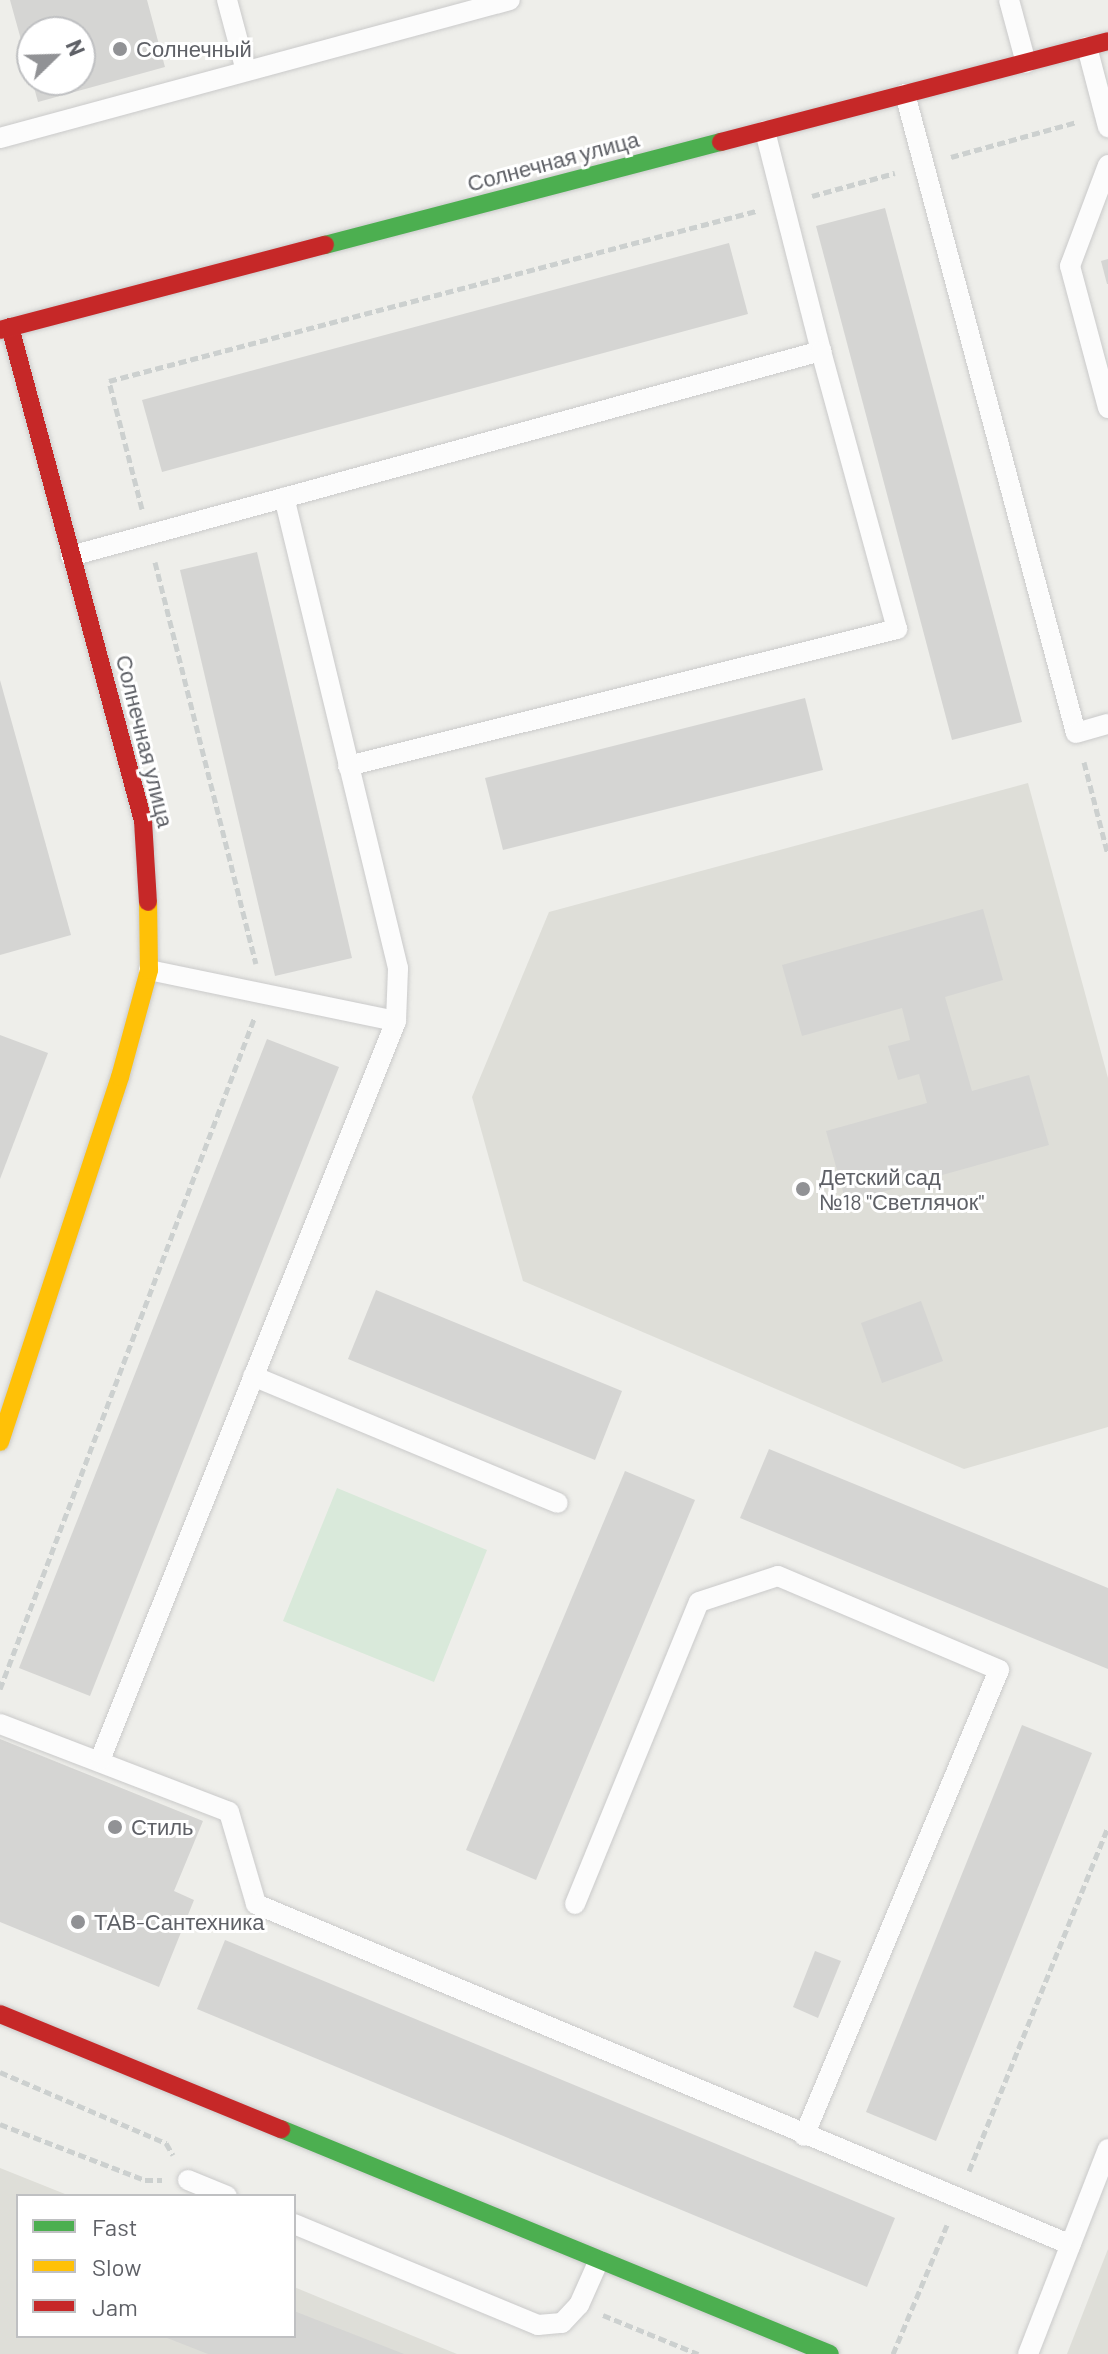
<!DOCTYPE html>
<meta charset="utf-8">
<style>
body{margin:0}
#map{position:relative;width:1108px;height:2354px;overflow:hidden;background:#eeeeea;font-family:Barlow,sans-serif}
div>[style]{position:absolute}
.education>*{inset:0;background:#deded8}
.green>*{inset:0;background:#d9e9da}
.building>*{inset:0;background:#d5d5d3}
.path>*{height:5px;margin-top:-2.5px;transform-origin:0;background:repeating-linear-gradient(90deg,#ccd0cf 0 8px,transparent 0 12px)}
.roads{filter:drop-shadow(0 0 2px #cacaca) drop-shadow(0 0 2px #cacaca)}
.lane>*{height:20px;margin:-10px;padding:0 10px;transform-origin:10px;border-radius:10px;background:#fcfcfc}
.fast>*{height:18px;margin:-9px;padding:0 9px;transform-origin:9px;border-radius:9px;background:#4caf50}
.slow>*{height:18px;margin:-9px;padding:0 9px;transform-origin:9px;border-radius:9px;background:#ffc107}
.jam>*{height:18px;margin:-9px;padding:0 9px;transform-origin:9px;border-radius:9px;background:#c62828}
.dots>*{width:22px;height:22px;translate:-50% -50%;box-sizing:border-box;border:4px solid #fff;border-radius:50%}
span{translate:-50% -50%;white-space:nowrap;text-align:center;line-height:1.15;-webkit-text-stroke:6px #fff;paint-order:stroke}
.poi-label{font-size:22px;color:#5f6167}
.left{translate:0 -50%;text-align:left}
.street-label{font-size:22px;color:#5f6167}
.legend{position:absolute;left:16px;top:2194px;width:280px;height:144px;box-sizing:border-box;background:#fff;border:2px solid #bfc0c2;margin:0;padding:10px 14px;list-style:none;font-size:24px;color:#5f6167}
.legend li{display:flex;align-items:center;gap:16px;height:40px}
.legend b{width:40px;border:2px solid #bfc0c2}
.north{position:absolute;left:16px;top:16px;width:80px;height:80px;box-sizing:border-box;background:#fff;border:2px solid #bfc0c2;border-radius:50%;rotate:67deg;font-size:22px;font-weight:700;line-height:32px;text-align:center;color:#5f6167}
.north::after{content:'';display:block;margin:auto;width:28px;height:36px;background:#919295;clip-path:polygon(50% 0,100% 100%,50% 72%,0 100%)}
</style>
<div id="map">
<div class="education">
<i style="clip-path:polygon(1028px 783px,1108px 1078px,1108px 1427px,964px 1469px,523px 1281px,472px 1097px,549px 912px)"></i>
<i style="clip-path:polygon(0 2168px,70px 2196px,18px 2196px,18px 2336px,294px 2336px,294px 2287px,457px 2354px,0 2354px)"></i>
<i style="clip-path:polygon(1108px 2249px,1108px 2354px,1067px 2354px)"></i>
</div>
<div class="green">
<i style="clip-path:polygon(337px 1488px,487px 1550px,434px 1682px,283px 1621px)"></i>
</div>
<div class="building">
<i style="clip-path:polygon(10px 0,147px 0,165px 67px,38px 102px,32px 80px,80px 80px,80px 32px,32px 32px,31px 76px)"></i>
<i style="clip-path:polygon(885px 208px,1022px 722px,952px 740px,816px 226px)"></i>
<i style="clip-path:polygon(729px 243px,748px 314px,162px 472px,142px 400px)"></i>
<i style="clip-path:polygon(1108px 259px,1108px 284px,1107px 284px,1101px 261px)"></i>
<i style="clip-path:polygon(257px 552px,352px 958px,275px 976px,180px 570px)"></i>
<i style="clip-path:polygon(0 680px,71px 935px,0 955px)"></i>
<i style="clip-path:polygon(805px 698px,823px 770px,503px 850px,485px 778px)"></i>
<i style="clip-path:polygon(983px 909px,1003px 980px,945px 997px,972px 1091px,1029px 1075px,1049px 1145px,846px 1202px,826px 1131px,927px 1103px,919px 1074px,898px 1080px,888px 1046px,910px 1040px,902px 1008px,802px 1036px,782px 965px)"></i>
<i style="clip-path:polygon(0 1035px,48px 1053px,0 1179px)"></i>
<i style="clip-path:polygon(267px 1039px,339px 1067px,90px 1696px,19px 1668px)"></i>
<i style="clip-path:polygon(376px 1290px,622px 1391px,595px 1460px,348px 1359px)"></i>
<i style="clip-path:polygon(921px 1301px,943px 1361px,882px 1383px,861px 1323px)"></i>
<i style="clip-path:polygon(769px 1449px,1108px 1588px,1108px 1669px,740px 1518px)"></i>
<i style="clip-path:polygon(625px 1471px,695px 1500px,536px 1880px,466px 1850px)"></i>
<i style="clip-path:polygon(1022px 1725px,1092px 1753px,936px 2141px,866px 2112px)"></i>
<i style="clip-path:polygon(0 1739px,203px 1821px,174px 1891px,194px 1900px,159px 1987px,0 1922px)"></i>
<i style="clip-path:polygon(225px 1940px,895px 2218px,867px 2287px,197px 2009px)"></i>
<i style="clip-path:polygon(815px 1951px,841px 1961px,818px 2018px,793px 2007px)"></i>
<i style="clip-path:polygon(294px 2311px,404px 2354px,208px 2354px,162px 2336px,294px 2336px)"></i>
</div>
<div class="path">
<i style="left:951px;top:157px;width:130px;rotate:-15.6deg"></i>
<i style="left:812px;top:196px;width:86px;rotate:-15.5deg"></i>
<i style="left:142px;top:509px;width:132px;rotate:-104.5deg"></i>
<i style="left:109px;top:381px;width:669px;rotate:-14.72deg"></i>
<i style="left:155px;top:562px;width:414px;rotate:75.9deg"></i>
<i style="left:1084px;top:762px;width:96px;rotate:75.5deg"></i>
<i style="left:0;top:1689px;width:717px;rotate:-69.24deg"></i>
<i style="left:0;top:2072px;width:181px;rotate:23.2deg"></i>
<i style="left:166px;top:2143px;width:14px;rotate:60deg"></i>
<i style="left:0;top:2124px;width:155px;rotate:21.1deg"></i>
<i style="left:145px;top:2180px;width:17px"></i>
<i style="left:969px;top:2171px;width:371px;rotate:-68deg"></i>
<i style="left:603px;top:2315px;width:103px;rotate:22.3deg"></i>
<i style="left:893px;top:2354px;width:140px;rotate:-67.3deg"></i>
</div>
<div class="roads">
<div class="lane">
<i style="left:227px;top:0;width:73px;rotate:75deg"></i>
<i style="left:1009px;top:0;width:65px;rotate:74.9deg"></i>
<i style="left:1087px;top:47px;width:83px;rotate:75.3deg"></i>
<i style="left:905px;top:94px;width:661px;rotate:75.02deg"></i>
<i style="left:1076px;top:733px;width:33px;rotate:-16deg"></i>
<i style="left:0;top:138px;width:528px;rotate:-15.14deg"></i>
<i style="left:1108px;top:165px;width:108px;rotate:110.6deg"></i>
<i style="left:1070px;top:266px;width:147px;rotate:75deg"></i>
<i style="left:71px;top:556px;width:778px;rotate:-15.29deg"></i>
<i style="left:821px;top:351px;width:227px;rotate:-104.3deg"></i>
<i style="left:348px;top:766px;width:566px;rotate:-14.01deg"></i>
<i style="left:897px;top:629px;width:288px;rotate:-105.3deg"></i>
<i style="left:149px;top:970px;width:252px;rotate:11.7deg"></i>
<i style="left:253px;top:1376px;width:330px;rotate:22.6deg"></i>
<i style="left:0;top:1724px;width:245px;rotate:21deg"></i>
<i style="left:229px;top:1812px;width:96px;rotate:73.6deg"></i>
<i style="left:256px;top:1904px;width:883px;rotate:22.7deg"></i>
<i style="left:100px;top:1760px;width:796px;rotate:-68.17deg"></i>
<i style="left:396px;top:1021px;width:53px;rotate:-87.8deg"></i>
<i style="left:398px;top:968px;width:484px;rotate:-103.6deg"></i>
<i style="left:575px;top:1904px;width:326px;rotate:-67.7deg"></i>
<i style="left:699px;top:1602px;width:83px;rotate:-18.2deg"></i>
<i style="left:778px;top:1576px;width:240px;rotate:23deg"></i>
<i style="left:999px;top:1670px;width:505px;rotate:112.71deg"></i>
<i style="left:188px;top:2180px;width:42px;rotate:22.3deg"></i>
<i style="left:294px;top:2224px;width:264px;rotate:22.5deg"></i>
<i style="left:538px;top:2325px;width:24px;rotate:-5deg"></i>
<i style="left:562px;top:2323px;width:25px;rotate:-47deg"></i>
<i style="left:579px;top:2305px;width:49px;rotate:-66deg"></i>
<i style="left:1028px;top:2354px;width:220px;rotate:-68.7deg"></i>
</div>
<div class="fast">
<i style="left:325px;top:245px;width:409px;rotate:-14.6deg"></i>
<i style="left:281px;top:2129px;width:593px;rotate:22.29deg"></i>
</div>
<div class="slow">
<i style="left:0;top:1442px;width:384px;rotate:-71.8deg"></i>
<i style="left:120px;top:1077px;width:111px;rotate:-74.8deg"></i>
<i style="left:149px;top:970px;width:68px;rotate:-90.8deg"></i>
</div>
<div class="jam">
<i style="left:721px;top:142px;width:400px;rotate:-14.6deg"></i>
<i style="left:10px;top:327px;width:512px;rotate:74.93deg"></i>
<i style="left:143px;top:821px;width:81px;rotate:86.5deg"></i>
<i style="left:0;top:330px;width:336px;rotate:-14.7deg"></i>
<i style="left:0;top:2014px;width:304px;rotate:22.3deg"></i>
</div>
</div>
<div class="dots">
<i style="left:120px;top:49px;background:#919295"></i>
<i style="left:803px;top:1189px;background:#919295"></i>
<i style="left:115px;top:1827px;background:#919295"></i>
<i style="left:78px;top:1922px;background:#919295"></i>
</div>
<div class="poi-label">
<span class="left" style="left:136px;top:49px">Солнечный</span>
<span class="left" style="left:819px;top:1189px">Детский сад<br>№18 "Светлячок"</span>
<span class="left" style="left:131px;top:1827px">Стиль</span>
<span class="left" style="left:94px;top:1922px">ТАВ-Сантехника</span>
</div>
<div class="street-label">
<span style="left:553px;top:161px;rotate:-15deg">Солнечная улица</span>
<span style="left:145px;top:741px;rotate:76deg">Солнечная улица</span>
</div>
<ul class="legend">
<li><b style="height:10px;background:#4caf50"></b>Fast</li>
<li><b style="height:10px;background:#ffc107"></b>Slow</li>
<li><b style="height:10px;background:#c62828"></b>Jam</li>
</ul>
<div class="north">N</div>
</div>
